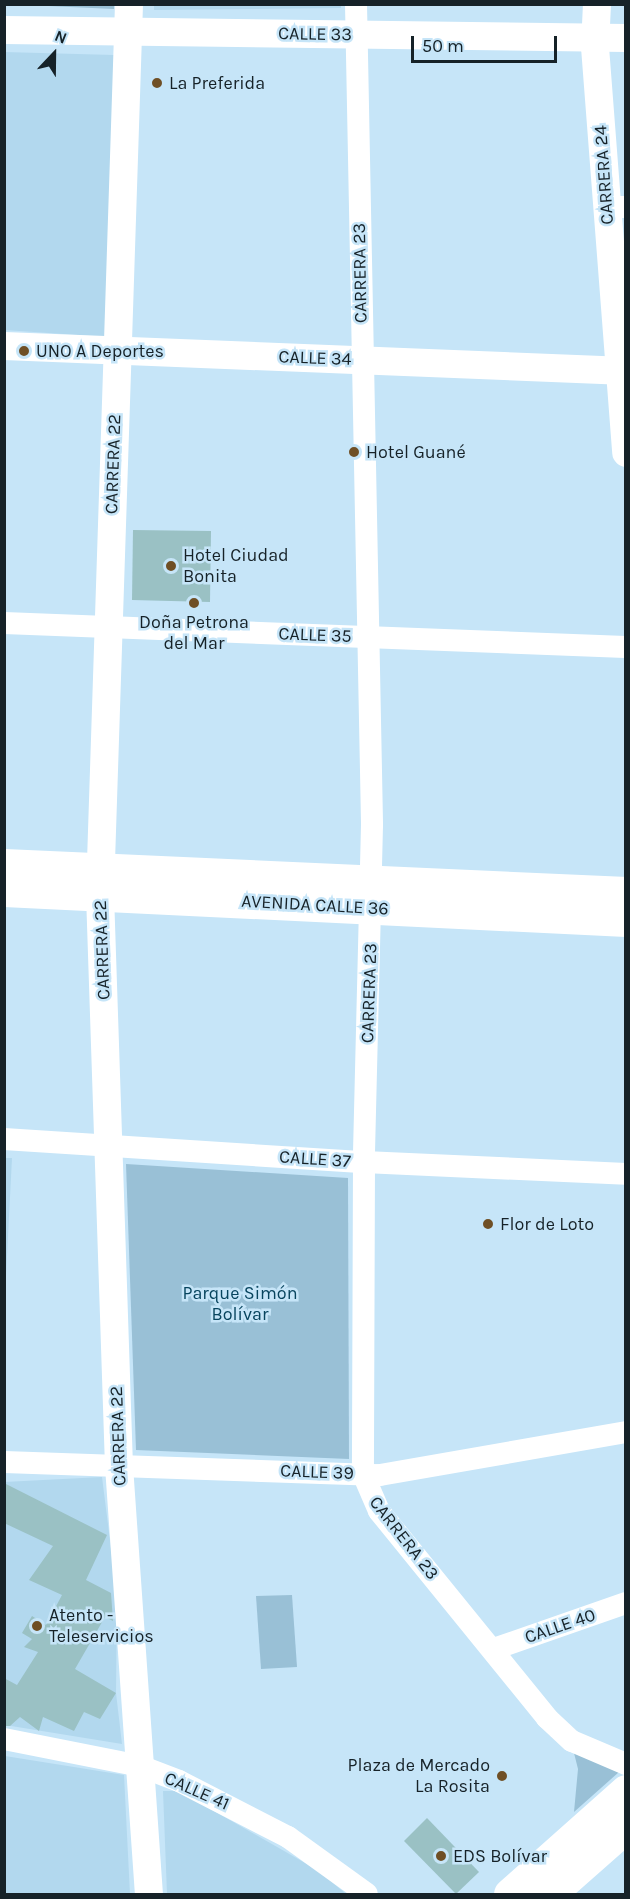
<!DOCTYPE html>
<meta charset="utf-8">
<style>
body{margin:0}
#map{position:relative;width:630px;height:1899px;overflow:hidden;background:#c6e5f8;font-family:Karla,sans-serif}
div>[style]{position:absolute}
.built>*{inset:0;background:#b2d8ee}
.green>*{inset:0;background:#99c0d6}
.building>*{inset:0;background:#9ac1c4}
.minor>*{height:22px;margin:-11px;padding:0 11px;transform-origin:11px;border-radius:11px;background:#fff}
.tertiary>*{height:28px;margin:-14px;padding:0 14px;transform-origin:14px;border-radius:14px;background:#fff}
.secondary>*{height:33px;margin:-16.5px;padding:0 16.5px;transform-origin:16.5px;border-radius:16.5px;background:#fff}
.dots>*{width:16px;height:16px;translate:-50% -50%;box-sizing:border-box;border:3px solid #c6e5f8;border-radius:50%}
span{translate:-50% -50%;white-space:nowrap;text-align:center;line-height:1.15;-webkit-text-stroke:5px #c6e5f8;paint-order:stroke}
.street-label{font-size:18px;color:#162228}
.poi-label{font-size:18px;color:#162228}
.left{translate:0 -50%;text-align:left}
.right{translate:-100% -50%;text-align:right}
.park-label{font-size:18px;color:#07445e}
.frame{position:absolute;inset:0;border:6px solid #162228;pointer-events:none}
.north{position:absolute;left:24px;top:24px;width:60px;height:60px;-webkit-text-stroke:4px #c6e5f8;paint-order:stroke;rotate:22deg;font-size:16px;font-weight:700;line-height:24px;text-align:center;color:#162228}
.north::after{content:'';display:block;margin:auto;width:21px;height:27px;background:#162228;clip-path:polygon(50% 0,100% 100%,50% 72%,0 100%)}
.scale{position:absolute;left:411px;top:36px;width:146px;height:27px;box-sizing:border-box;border:3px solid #162228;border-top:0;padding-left:8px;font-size:18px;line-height:21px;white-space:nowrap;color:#162228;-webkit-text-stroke:4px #c6e5f8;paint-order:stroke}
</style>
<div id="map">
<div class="built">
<i style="clip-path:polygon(341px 5px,341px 8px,154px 10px,154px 4px)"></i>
<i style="clip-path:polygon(4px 52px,114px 55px,107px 337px,5px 330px)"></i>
<i style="clip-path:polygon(4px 1158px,12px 1158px,6px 1276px,4px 1276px)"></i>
<i style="clip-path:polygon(102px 1477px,117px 1596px,116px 1693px,122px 1744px,5px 1725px,4px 1482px)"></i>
<i style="clip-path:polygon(5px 1756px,124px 1775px,130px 1894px,5px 1894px)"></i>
<i style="clip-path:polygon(163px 1791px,179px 1791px,319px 1871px,346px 1894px,167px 1894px)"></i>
</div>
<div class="green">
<i style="clip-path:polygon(5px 4px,114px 4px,114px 9px)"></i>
<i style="clip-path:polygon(126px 1164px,348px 1178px,349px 1459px,136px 1450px)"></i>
<i style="clip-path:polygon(292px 1595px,297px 1667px,261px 1669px,256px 1596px)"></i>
<i style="clip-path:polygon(574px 1753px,619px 1772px,574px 1812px,578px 1769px)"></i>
</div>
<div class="building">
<i style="clip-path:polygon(133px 530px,211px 531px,210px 602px,132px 600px)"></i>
<i style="clip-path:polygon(4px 1483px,107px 1535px,86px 1580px,111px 1593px,113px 1621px,105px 1617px,75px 1669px,116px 1693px,100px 1719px,84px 1712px,74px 1731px,43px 1717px,39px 1731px,20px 1717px,10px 1726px,4px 1726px,4px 1678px,17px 1685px,38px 1652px,24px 1647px,32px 1639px,22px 1633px,32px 1616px,46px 1625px,62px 1595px,29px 1580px,53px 1546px,4px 1523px)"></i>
<i style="clip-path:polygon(427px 1818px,479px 1872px,456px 1894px,404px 1841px)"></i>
</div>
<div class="minor">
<i style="left:356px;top:4px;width:821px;rotate:88.88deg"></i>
<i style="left:372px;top:825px;width:337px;rotate:91.4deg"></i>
<i style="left:364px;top:1162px;width:312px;rotate:90.2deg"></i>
<i style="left:363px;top:1474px;width:40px;rotate:66.6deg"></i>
<i style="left:379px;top:1511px;width:267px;rotate:50.9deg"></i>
<i style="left:547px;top:1718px;width:34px;rotate:43deg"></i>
<i style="left:572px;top:1741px;width:59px;rotate:23.1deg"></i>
<i style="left:607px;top:207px;width:19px"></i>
<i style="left:4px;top:623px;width:622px;rotate:2.21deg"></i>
<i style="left:4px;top:1139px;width:361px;rotate:3.7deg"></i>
<i style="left:364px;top:1162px;width:262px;rotate:2.6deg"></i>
<i style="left:4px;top:1462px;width:376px;rotate:2deg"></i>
<i style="left:380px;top:1475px;width:250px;rotate:-9.9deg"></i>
<i style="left:494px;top:1649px;width:140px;rotate:-19.2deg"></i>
<i style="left:4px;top:1739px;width:139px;rotate:11.2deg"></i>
<i style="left:140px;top:1766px;width:42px;rotate:21deg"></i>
<i style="left:179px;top:1781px;width:123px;rotate:27.2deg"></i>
<i style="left:288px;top:1837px;width:97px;rotate:35.8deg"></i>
</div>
<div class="tertiary">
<i style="left:129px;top:4px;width:890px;rotate:91.87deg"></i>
<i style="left:100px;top:894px;width:572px;rotate:88.1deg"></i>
<i style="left:119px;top:1466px;width:429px;rotate:86deg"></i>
<i style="left:597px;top:4px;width:43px;rotate:92.7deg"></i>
<i style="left:595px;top:47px;width:407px;rotate:85.6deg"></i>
<i style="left:4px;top:30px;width:622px;rotate:0.74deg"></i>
<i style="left:4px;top:346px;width:623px;rotate:2.3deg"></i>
</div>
<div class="secondary">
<i style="left:4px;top:865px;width:623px;rotate:2.58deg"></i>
<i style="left:4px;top:890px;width:623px;rotate:2.76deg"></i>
<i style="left:510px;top:1894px;width:155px;rotate:-41.6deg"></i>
<i style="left:549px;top:1894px;width:103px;rotate:-41.4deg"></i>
</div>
<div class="dots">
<i style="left:157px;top:83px;background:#6f4f25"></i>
<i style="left:24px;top:351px;background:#6f4f25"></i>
<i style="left:354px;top:452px;background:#6f4f25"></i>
<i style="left:171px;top:566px;background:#6f4f25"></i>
<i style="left:194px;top:603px;background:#6f4f25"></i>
<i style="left:488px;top:1224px;background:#6f4f25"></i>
<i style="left:37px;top:1626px;background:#6f4f25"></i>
<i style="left:502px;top:1776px;background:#6f4f25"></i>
<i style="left:441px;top:1856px;background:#6f4f25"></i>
</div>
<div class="street-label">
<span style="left:315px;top:34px;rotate:1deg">CALLE 33</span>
<span style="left:604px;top:175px;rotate:-94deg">CARRERA 24</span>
<span style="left:360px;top:273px;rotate:-91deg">CARRERA 23</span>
<span style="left:315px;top:358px;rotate:2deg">CALLE 34</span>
<span style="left:113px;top:464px;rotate:-88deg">CARRERA 22</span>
<span style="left:315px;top:635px;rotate:2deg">CALLE 35</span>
<span style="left:315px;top:905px;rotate:3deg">AVENIDA CALLE 36</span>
<span style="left:102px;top:950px;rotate:-92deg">CARRERA 22</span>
<span style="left:369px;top:993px;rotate:-88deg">CARRERA 23</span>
<span style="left:315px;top:1159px;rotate:4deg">CALLE 37</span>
<span style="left:118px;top:1436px;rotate:-92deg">CARRERA 22</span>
<span style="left:317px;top:1472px;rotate:2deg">CALLE 39</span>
<span style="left:404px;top:1538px;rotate:52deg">CARRERA 23</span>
<span style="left:560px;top:1626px;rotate:-19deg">CALLE 40</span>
<span style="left:197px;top:1791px;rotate:24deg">CALLE 41</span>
</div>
<div class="poi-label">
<span class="left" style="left:169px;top:83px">La Preferida</span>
<span class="left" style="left:36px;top:351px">UNO A Deportes</span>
<span class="left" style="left:366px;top:452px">Hotel Guané</span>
<span class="left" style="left:183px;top:566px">Hotel Ciudad<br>Bonita</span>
<span style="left:194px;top:633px">Doña Petrona<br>del Mar</span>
<span class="left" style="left:500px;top:1224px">Flor de Loto</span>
<span class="left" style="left:49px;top:1626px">Atento -<br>Teleservicios</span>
<span class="right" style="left:490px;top:1776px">Plaza de Mercado<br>La Rosita</span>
<span class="left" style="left:453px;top:1856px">EDS Bolívar</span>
</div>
<div class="park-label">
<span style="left:240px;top:1304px">Parque Simón<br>Bolívar</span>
</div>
<div class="frame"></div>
<div class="north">N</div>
<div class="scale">50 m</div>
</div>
